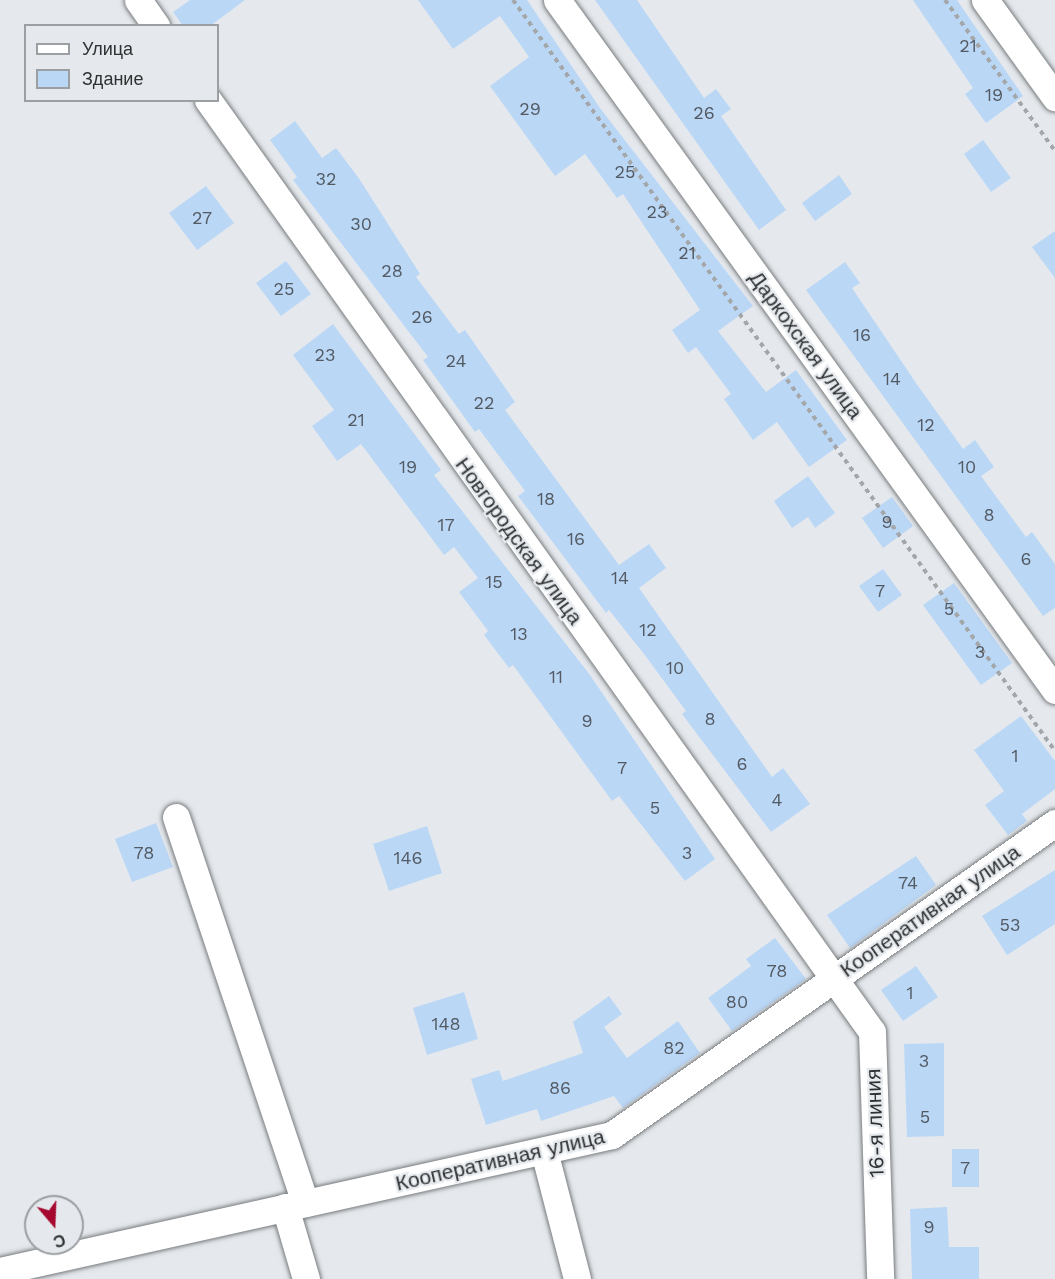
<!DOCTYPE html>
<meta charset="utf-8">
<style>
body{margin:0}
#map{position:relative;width:1055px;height:1279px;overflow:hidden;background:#e5e9ed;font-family:"Work Sans",sans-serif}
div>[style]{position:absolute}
.building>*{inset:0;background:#bbd7f6}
.path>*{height:4px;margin-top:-2px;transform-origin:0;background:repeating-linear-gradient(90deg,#a3a7a9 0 4.5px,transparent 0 9px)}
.roads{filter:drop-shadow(0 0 2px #797c7f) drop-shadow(0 0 2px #797c7f)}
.street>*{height:27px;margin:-13.5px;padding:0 13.5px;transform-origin:13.5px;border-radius:13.5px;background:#fff}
span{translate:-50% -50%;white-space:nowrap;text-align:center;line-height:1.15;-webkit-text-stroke:4.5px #e5e9ed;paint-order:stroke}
.number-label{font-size:18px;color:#525a63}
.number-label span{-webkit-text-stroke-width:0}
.street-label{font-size:21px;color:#2f3132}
.legend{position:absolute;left:24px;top:24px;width:195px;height:78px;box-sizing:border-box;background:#e5e9ed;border:2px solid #9c9fa2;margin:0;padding:8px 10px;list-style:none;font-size:18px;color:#2f3132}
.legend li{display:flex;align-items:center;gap:12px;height:30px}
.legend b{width:30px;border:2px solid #9c9fa2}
.north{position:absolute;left:24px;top:1195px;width:60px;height:60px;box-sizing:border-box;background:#e5e9ed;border:2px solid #9c9fa2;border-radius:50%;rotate:161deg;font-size:16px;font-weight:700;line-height:24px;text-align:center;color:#2f3132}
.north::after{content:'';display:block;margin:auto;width:21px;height:27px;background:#a5092f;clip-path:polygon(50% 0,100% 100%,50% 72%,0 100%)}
</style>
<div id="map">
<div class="building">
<i style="clip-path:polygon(190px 0,245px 0,210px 26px,183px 26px,173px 12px)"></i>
<i style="clip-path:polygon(418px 0,527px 0,600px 108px,753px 306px,718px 331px,766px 392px,796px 370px,847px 440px,809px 467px,777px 422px,753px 440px,724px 399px,731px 394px,696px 347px,688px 353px,672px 330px,700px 310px,623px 194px,617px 198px,585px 154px,555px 176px,490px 86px,529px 57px,500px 16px,453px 49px)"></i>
<i style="clip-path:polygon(595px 0,637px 0,704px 98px,716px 89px,731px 109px,721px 116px,786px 210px,759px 230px)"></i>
<i style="clip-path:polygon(913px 0,957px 0,1023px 96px,986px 123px,965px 94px,973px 88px)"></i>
<i style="clip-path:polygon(295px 121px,322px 158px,336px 148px,358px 177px,420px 274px,416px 277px,459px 334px,465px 330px,515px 402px,505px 410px,619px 565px,649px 544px,666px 568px,639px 588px,772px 777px,783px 768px,810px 804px,771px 832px,682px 714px,686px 711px,644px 654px,609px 610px,606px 613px,518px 496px,525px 491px,479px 429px,475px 432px,423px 360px,428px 357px,293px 180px,297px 177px,270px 140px)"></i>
<i style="clip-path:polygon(983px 140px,1011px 178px,991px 192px,964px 154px)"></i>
<i style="clip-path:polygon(839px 175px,852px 194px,815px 221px,802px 203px)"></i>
<i style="clip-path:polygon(206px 186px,234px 223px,197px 250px,169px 213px)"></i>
<i style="clip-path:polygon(1055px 231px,1055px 278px,1032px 247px)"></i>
<i style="clip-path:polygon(286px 261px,311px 294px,281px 316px,256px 283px)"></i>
<i style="clip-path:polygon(845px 262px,860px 283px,852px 288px,916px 383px,963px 449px,975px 440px,994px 467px,981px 476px,1026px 537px,1032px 532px,1055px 564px,1055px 608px,1043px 616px,806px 290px)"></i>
<i style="clip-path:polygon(333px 324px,441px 470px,434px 475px,590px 675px,715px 859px,685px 881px,619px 796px,612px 801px,513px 665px,509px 668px,484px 635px,488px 631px,459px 592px,478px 578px,454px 547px,444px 555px,361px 444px,337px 461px,312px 426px,334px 410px,293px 355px)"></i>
<i style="clip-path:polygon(808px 476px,835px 513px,815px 528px,808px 517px,792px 528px,774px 501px)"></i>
<i style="clip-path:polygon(892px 497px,913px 526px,883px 548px,862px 518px)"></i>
<i style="clip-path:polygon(883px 569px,902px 595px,878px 612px,859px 586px)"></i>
<i style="clip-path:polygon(954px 583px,1012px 663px,981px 685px,923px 605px)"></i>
<i style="clip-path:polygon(1021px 716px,1055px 761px,1055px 789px,1022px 814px,1027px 821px,1008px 835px,985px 805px,1004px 791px,974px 750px)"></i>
<i style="clip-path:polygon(156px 823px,173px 867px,132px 882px,115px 839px)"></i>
<i style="clip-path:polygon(427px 826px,442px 873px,389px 891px,373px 844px)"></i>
<i style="clip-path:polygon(916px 856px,936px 885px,850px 948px,827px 915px)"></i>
<i style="clip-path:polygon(1055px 870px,1055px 924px,1007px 955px,982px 916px)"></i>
<i style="clip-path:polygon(775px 938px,806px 979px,732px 1031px,708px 998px,751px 966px,746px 959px)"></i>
<i style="clip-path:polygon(916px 966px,938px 997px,903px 1021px,881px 990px)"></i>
<i style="clip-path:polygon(464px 992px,478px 1039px,427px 1055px,413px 1008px)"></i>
<i style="clip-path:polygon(609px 996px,622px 1014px,604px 1027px,627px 1058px,678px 1021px,700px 1053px,623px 1108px,614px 1096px,541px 1121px,537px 1109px,486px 1125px,471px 1079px,499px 1070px,503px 1081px,583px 1053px,573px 1022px)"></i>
<i style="clip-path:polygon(944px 1043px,944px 1136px,907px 1137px,904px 1044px)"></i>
<i style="clip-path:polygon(952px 1149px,979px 1149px,979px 1187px,952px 1187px)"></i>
<i style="clip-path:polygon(947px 1207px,949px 1247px,979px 1247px,979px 1279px,912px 1279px,910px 1209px)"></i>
</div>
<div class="path">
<i style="left:513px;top:0;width:926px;rotate:54.18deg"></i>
<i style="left:945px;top:0;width:187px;rotate:53.9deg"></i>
</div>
<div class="roads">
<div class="street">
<i style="left:138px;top:0;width:32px;rotate:55deg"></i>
<i style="left:557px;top:0;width:851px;rotate:54.18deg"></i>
<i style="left:985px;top:0;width:120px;rotate:54.2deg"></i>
<i style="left:208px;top:100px;width:1144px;rotate:54.53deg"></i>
<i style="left:872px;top:1032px;width:247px;rotate:88.1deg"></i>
<i style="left:176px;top:817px;width:407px;rotate:71.5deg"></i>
<i style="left:544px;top:1151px;width:132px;rotate:75.5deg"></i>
<i style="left:285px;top:1207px;width:75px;rotate:73.7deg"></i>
<i style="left:0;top:1271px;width:627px;rotate:-12.53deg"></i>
<i style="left:612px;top:1135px;width:542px;rotate:-35.16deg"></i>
</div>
</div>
<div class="number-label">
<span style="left:968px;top:46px">21</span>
<span style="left:994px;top:95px">19</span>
<span style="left:530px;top:109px">29</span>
<span style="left:704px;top:113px">26</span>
<span style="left:625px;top:172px">25</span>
<span style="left:326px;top:179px">32</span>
<span style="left:657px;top:212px">23</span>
<span style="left:202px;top:218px">27</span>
<span style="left:361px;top:224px">30</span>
<span style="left:687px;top:253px">21</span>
<span style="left:392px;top:271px">28</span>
<span style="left:284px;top:289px">25</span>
<span style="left:422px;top:317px">26</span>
<span style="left:862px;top:335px">16</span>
<span style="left:325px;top:355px">23</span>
<span style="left:456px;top:361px">24</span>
<span style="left:892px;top:379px">14</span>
<span style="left:484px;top:403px">22</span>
<span style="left:356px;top:420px">21</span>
<span style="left:926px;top:425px">12</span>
<span style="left:408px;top:467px">19</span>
<span style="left:967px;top:467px">10</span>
<span style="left:546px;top:499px">18</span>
<span style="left:989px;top:515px">8</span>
<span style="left:887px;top:522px">9</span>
<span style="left:446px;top:525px">17</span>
<span style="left:576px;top:539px">16</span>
<span style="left:1026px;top:559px">6</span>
<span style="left:620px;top:578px">14</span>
<span style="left:494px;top:582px">15</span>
<span style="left:880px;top:591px">7</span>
<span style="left:949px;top:609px">5</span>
<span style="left:648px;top:630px">12</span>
<span style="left:519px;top:634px">13</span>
<span style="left:980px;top:652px">3</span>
<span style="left:675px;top:668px">10</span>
<span style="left:556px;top:677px">11</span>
<span style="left:710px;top:719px">8</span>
<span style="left:587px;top:721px">9</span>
<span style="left:1015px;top:756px">1</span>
<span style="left:742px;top:764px">6</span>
<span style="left:622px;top:768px">7</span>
<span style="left:777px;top:800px">4</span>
<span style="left:655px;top:808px">5</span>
<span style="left:144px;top:853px">78</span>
<span style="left:687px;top:853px">3</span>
<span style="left:408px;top:858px">146</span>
<span style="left:908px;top:883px">74</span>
<span style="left:1010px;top:925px">53</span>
<span style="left:777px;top:971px">78</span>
<span style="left:910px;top:993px">1</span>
<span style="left:737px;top:1002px">80</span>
<span style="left:446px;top:1024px">148</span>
<span style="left:674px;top:1048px">82</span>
<span style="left:924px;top:1061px">3</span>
<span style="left:560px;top:1088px">86</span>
<span style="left:925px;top:1117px">5</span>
<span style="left:965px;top:1168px">7</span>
<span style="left:929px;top:1227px">9</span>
</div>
<div class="street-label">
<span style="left:806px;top:345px;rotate:54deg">Даркохская улица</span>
<span style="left:519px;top:541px;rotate:54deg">Новгородская улица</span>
<span style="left:930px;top:911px;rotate:-35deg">Кооперативная улица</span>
<span style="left:875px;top:1123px;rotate:-92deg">16-я линия</span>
<span style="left:500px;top:1160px;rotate:-13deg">Кооперативная улица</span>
</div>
<ul class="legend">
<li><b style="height:8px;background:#fff"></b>Улица</li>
<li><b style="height:16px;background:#bbd7f6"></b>Здание</li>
</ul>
<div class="north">С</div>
</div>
